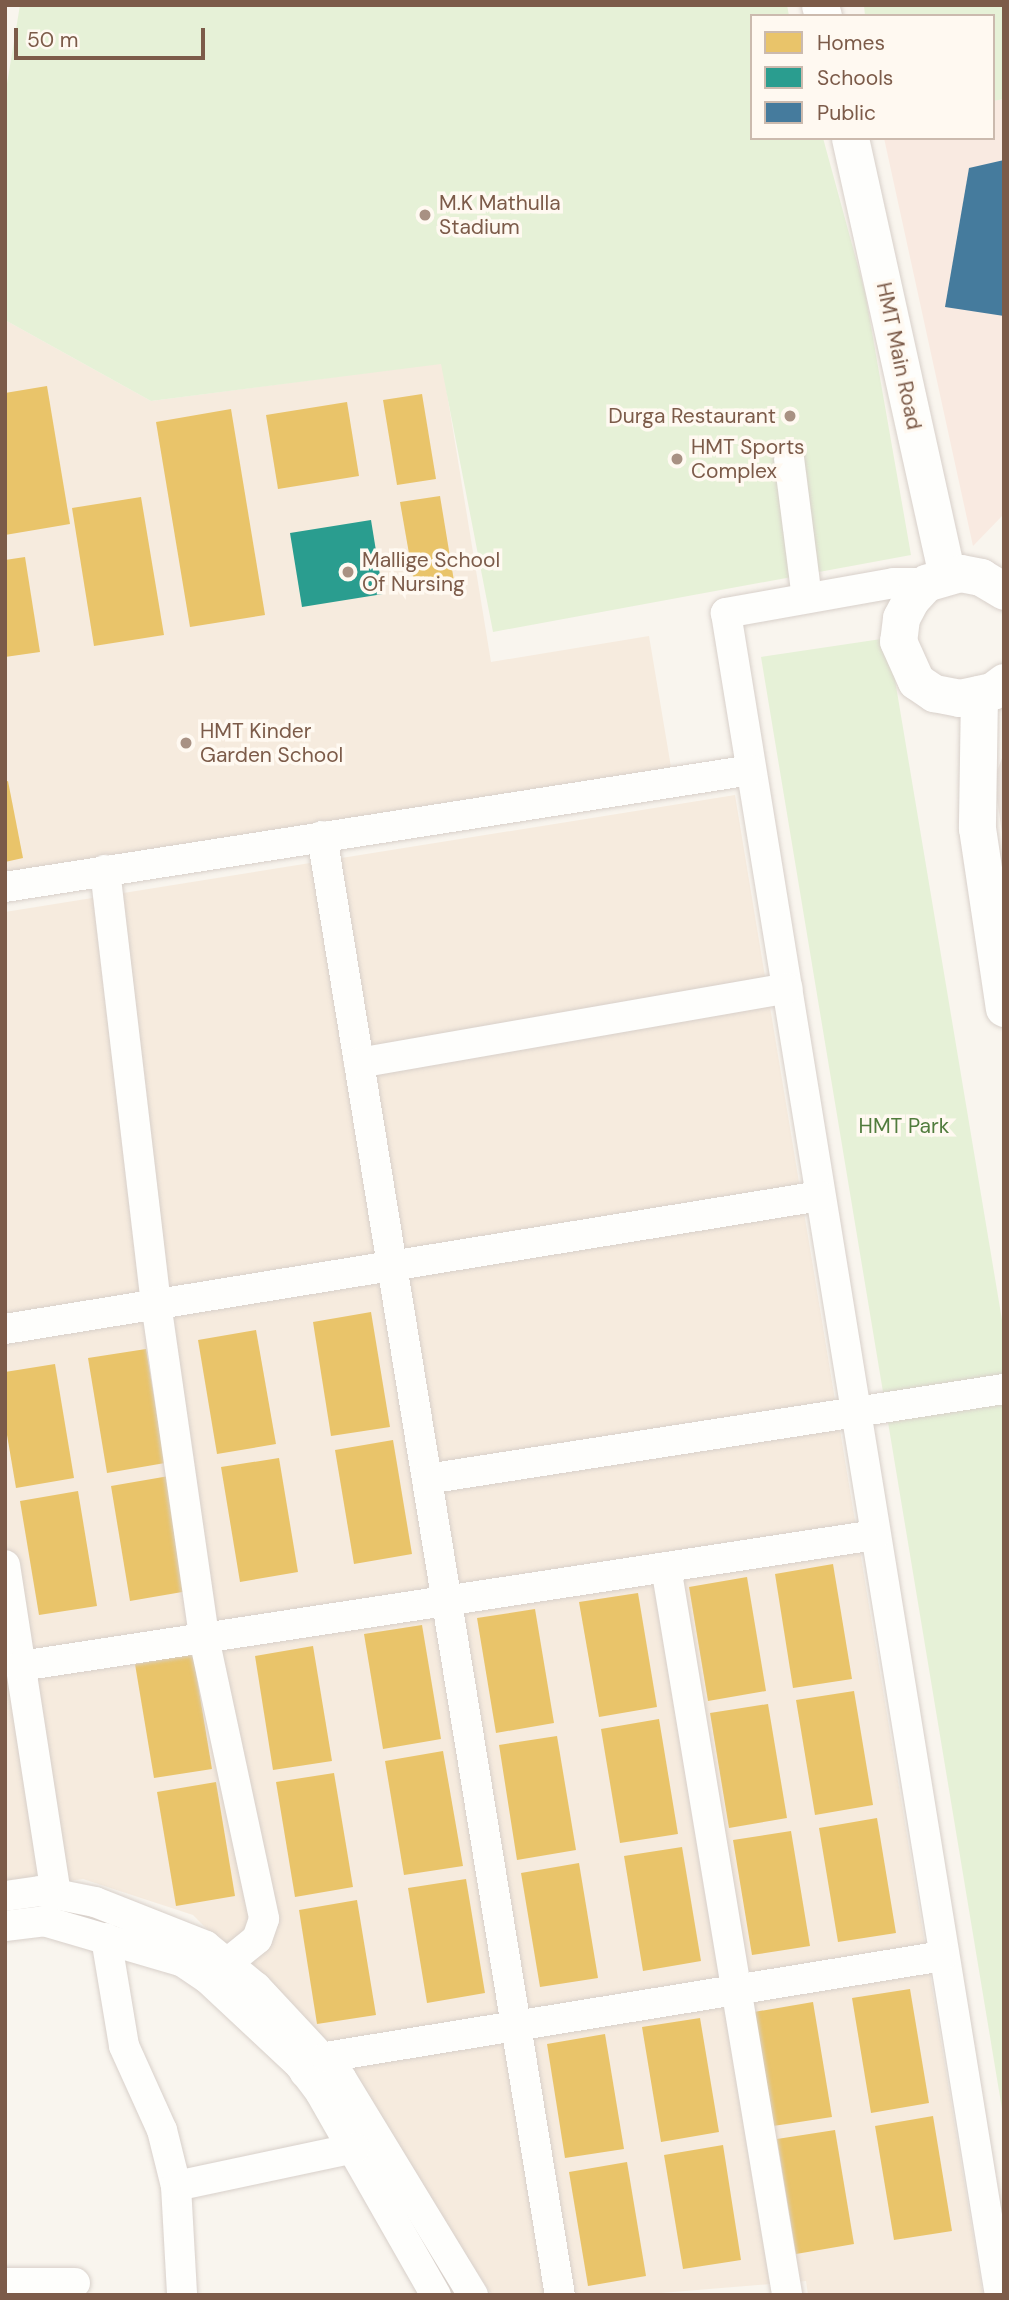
<!DOCTYPE html>
<style>
body{margin:0}
#map{position:relative;width:1009px;height:2300px;overflow:hidden;background:#f9f5ee;font-family:"DM Sans",sans-serif}
div>[style]{position:absolute}
.residential>*{inset:0;background:#f6ebde}
.commercial>*{inset:0;background:#f9eae1}
.industrial>*{inset:0;background:#ede5de}
.green>*{inset:0;background:#e6f1d7}
.homes>*{inset:0;background:#e9c46a}
.schools>*{inset:0;background:#2a9d8f}
.public>*{inset:0;background:#457b9d}
.roads{filter:drop-shadow(0 0 2px #d8d0ca) drop-shadow(0 0 2px #d8d0ca)}
.minor>*{height:30px;margin:-15px;padding:0 15px;transform-origin:15px;border-radius:15px;background:#fefefc}
.tertiary>*{height:37px;margin:-18.5px;padding:0 18.5px;transform-origin:18.5px;border-radius:18.5px;background:#fefefc}
.dots>*{width:19px;height:19px;translate:-50% -50%;box-sizing:border-box;border:4px solid #fff9f1;border-radius:50%}
span{translate:-50% -50%;white-space:nowrap;text-align:center;line-height:1.15;-webkit-text-stroke:7px #fff9f1;paint-order:stroke}
.poi-label{font-size:21px;color:#7c5b49}
.left{translate:0 -50%;text-align:left}
.right{translate:-100% -50%;text-align:right}
.street-label{font-size:21px;color:#7c5b49}
.park-label{font-size:21px;color:#517c3d}
.frame{position:absolute;inset:0;border:7px solid #7c5b49;pointer-events:none}
.legend{position:absolute;left:750px;top:14px;width:245px;height:126px;box-sizing:border-box;background:#fff9f1;border:2px solid #cbbaae;margin:0;padding:9px 12px;list-style:none;font-size:21px;color:#7c5b49}
.legend li{display:flex;align-items:center;gap:14px;height:35px}
.legend b{width:35px;border:2px solid #cbbaae}
.scale{position:absolute;left:14px;top:28px;width:191px;height:32px;box-sizing:border-box;border:4px solid #7c5b49;border-top:0;padding-left:9px;font-size:21px;line-height:24px;white-space:nowrap;color:#7c5b49;-webkit-text-stroke:5px #fff9f1;paint-order:stroke}
</style>
<div id="map">
<div class="residential">
<i style="clip-path:polygon(5px 320px,151px 401px,442px 363px,491px 662px,649px 636px,674px 785px,5px 895px)"></i>
<i style="clip-path:polygon(735px 795px,983px 2295px,808px 2295px,806px 2281px,637px 2295px,492px 2295px,346px 2070px,193px 1915px,83px 1879px,5px 1890px,5px 912px)"></i>
</div>
<div class="commercial">
<i style="clip-path:polygon(1004px 99px,1004px 514px,973px 546px,884px 138px,993px 138px,993px 101px)"></i>
</div>
<div class="industrial">
<i style="clip-path:polygon(1004px 753px,1004px 846px,994px 779px)"></i>
</div>
<div class="green">
<i style="clip-path:polygon(20px 5px,787px 5px,789px 16px,752px 16px,752px 138px,823px 138px,865px 292px,911px 555px,493px 632px,441px 364px,151px 401px,5px 320px,5px 96px)"></i>
<i style="clip-path:polygon(864px 5px,1004px 5px,1004px 99px,993px 101px,993px 16px,865px 16px)"></i>
<i style="clip-path:polygon(888px 638px,1004px 1332px,1004px 2121px,761px 657px)"></i>
</div>
<div class="homes">
<i style="clip-path:polygon(47px 386px,70px 524px,5px 535px,5px 393px)"></i>
<i style="clip-path:polygon(422px 394px,436px 479px,397px 485px,383px 400px)"></i>
<i style="clip-path:polygon(347px 402px,359px 476px,278px 489px,266px 415px)"></i>
<i style="clip-path:polygon(231px 409px,265px 615px,190px 627px,156px 422px)"></i>
<i style="clip-path:polygon(440px 496px,454px 581px,415px 588px,400px 502px)"></i>
<i style="clip-path:polygon(141px 497px,164px 635px,94px 646px,72px 508px)"></i>
<i style="clip-path:polygon(25px 557px,40px 652px,5px 657px,5px 560px)"></i>
<i style="clip-path:polygon(8px 781px,23px 858px,5px 862px,5px 782px)"></i>
<i style="clip-path:polygon(371px 1312px,390px 1427px,331px 1436px,313px 1322px)"></i>
<i style="clip-path:polygon(256px 1330px,276px 1444px,217px 1454px,198px 1340px)"></i>
<i style="clip-path:polygon(146px 1349px,165px 1463px,107px 1473px,88px 1358px)"></i>
<i style="clip-path:polygon(55px 1364px,74px 1478px,16px 1488px,5px 1423px,5px 1372px)"></i>
<i style="clip-path:polygon(393px 1440px,412px 1554px,354px 1564px,335px 1450px)"></i>
<i style="clip-path:polygon(279px 1458px,298px 1572px,240px 1582px,221px 1467px)"></i>
<i style="clip-path:polygon(169px 1476px,188px 1591px,130px 1601px,111px 1486px)"></i>
<i style="clip-path:polygon(78px 1491px,97px 1606px,39px 1615px,20px 1501px)"></i>
<i style="clip-path:polygon(833px 1564px,852px 1679px,793px 1688px,775px 1574px)"></i>
<i style="clip-path:polygon(747px 1577px,766px 1691px,708px 1701px,689px 1587px)"></i>
<i style="clip-path:polygon(638px 1593px,657px 1707px,599px 1717px,579px 1602px)"></i>
<i style="clip-path:polygon(535px 1609px,554px 1723px,496px 1733px,477px 1618px)"></i>
<i style="clip-path:polygon(422px 1625px,441px 1739px,383px 1749px,364px 1634px)"></i>
<i style="clip-path:polygon(313px 1646px,332px 1761px,273px 1770px,255px 1656px)"></i>
<i style="clip-path:polygon(193px 1654px,212px 1769px,154px 1778px,135px 1664px)"></i>
<i style="clip-path:polygon(854px 1691px,873px 1805px,815px 1815px,796px 1700px)"></i>
<i style="clip-path:polygon(768px 1704px,787px 1818px,729px 1828px,710px 1713px)"></i>
<i style="clip-path:polygon(659px 1719px,678px 1834px,620px 1843px,601px 1729px)"></i>
<i style="clip-path:polygon(557px 1736px,576px 1850px,517px 1860px,499px 1745px)"></i>
<i style="clip-path:polygon(443px 1751px,463px 1866px,404px 1875px,385px 1761px)"></i>
<i style="clip-path:polygon(334px 1773px,353px 1887px,295px 1897px,276px 1782px)"></i>
<i style="clip-path:polygon(216px 1782px,235px 1896px,176px 1906px,157px 1792px)"></i>
<i style="clip-path:polygon(877px 1818px,896px 1933px,838px 1942px,819px 1828px)"></i>
<i style="clip-path:polygon(791px 1831px,810px 1946px,752px 1955px,733px 1840px)"></i>
<i style="clip-path:polygon(682px 1847px,701px 1961px,643px 1971px,624px 1856px)"></i>
<i style="clip-path:polygon(579px 1863px,598px 1978px,540px 1987px,521px 1873px)"></i>
<i style="clip-path:polygon(466px 1879px,485px 1993px,427px 2003px,408px 1888px)"></i>
<i style="clip-path:polygon(357px 1900px,376px 2015px,317px 2024px,299px 1910px)"></i>
<i style="clip-path:polygon(910px 1989px,929px 2103px,871px 2113px,852px 1998px)"></i>
<i style="clip-path:polygon(813px 2002px,832px 2117px,773px 2126px,754px 2012px)"></i>
<i style="clip-path:polygon(700px 2018px,719px 2132px,661px 2142px,642px 2027px)"></i>
<i style="clip-path:polygon(605px 2034px,624px 2149px,565px 2158px,547px 2044px)"></i>
<i style="clip-path:polygon(933px 2116px,952px 2231px,894px 2240px,875px 2126px)"></i>
<i style="clip-path:polygon(835px 2130px,854px 2244px,796px 2254px,777px 2139px)"></i>
<i style="clip-path:polygon(723px 2145px,741px 2260px,683px 2269px,664px 2155px)"></i>
<i style="clip-path:polygon(627px 2162px,646px 2276px,588px 2286px,569px 2172px)"></i>
</div>
<div class="schools">
<i style="clip-path:polygon(371px 520px,383px 594px,302px 607px,290px 533px)"></i>
</div>
<div class="public">
<i style="clip-path:polygon(1004px 160px,1004px 316px,945px 307px,969px 168px)"></i>
</div>
<div class="roads">
<div class="minor">
<i style="left:789px;top:458px;width:141px;rotate:82.7deg"></i>
<i style="left:926px;top:583px;width:32px;rotate:180deg"></i>
<i style="left:894px;top:583px;width:171px;rotate:169.9deg"></i>
<i style="left:726px;top:613px;width:1704px;rotate:80.75deg"></i>
<i style="left:322px;top:836px;width:1478px;rotate:80.74deg"></i>
<i style="left:105px;top:870px;width:436px;rotate:83.3deg"></i>
<i style="left:156px;top:1303px;width:338px;rotate:81.8deg"></i>
<i style="left:204px;top:1638px;width:287px;rotate:77.9deg"></i>
<i style="left:264px;top:1919px;width:21px;rotate:109deg"></i>
<i style="left:257px;top:1939px;width:38px;rotate:141deg"></i>
<i style="left:5px;top:887px;width:755px;rotate:-8.91deg"></i>
<i style="left:359px;top:1063px;width:435px;rotate:-9.9deg"></i>
<i style="left:5px;top:1329px;width:826px;rotate:-9.27deg"></i>
<i style="left:427px;top:1479px;width:584px;rotate:-8.87deg"></i>
<i style="left:5px;top:1565px;width:333px;rotate:81.2deg"></i>
<i style="left:666px;top:1567px;width:737px;rotate:80.55deg"></i>
<i style="left:21px;top:1666px;width:864px;rotate:-8.72deg"></i>
<i style="left:5px;top:1896px;width:35px;rotate:-8deg"></i>
<i style="left:40px;top:1891px;width:56px;rotate:11.3deg"></i>
<i style="left:95px;top:1902px;width:119px;rotate:21.6deg"></i>
<i style="left:206px;top:1946px;width:65px;rotate:39.4deg"></i>
<i style="left:256px;top:1987px;width:125px;rotate:47deg"></i>
<i style="left:341px;top:2078px;width:254px;rotate:58.7deg"></i>
<i style="left:5px;top:1926px;width:39px;rotate:-7deg"></i>
<i style="left:44px;top:1921px;width:145px;rotate:16.4deg"></i>
<i style="left:183px;top:1962px;width:29px;rotate:34deg"></i>
<i style="left:207px;top:1978px;width:126px;rotate:43.1deg"></i>
<i style="left:299px;top:2064px;width:35px;rotate:53deg"></i>
<i style="left:320px;top:2092px;width:234px;rotate:60.3deg"></i>
<i style="left:106px;top:1938px;width:109px;rotate:80.5deg"></i>
<i style="left:124px;top:2046px;width:92px;rotate:65.7deg"></i>
<i style="left:162px;top:2130px;width:58px;rotate:76deg"></i>
<i style="left:176px;top:2186px;width:109px;rotate:86.8deg"></i>
<i style="left:305px;top:2073px;width:26px;rotate:-37deg"></i>
<i style="left:326px;top:2057px;width:625px;rotate:-9.3deg"></i>
<i style="left:176px;top:2186px;width:183px;rotate:-12deg"></i>
<i style="left:5px;top:2283px;width:70px"></i>
</div>
<div class="tertiary">
<i style="left:820px;top:5px;width:11px;rotate:75deg"></i>
<i style="left:850px;top:138px;width:448px;rotate:77.5deg"></i>
<i style="left:1004px;top:591px;width:27px;rotate:-149deg"></i>
<i style="left:981px;top:577px;width:21px;rotate:-169deg"></i>
<i style="left:960px;top:573px;width:35px;rotate:164deg"></i>
<i style="left:926px;top:583px;width:22px;rotate:133deg"></i>
<i style="left:911px;top:599px;width:21px;rotate:118deg"></i>
<i style="left:901px;top:618px;width:23px;rotate:97deg"></i>
<i style="left:898px;top:641px;width:44px;rotate:65.8deg"></i>
<i style="left:916px;top:681px;width:22px;rotate:34deg"></i>
<i style="left:934px;top:693px;width:25px;rotate:11deg"></i>
<i style="left:959px;top:698px;width:34px;rotate:-12deg"></i>
<i style="left:992px;top:691px;width:15px;rotate:-37deg"></i>
<i style="left:979px;top:694px;width:134px;rotate:90.9deg"></i>
<i style="left:977px;top:828px;width:182px;rotate:81.5deg"></i>
</div>
</div>
<div class="dots">
<i style="left:425px;top:215px;background:#a89183"></i>
<i style="left:790px;top:416px;background:#a89183"></i>
<i style="left:677px;top:459px;background:#a89183"></i>
<i style="left:348px;top:572px;background:#a89183"></i>
<i style="left:186px;top:743px;background:#a89183"></i>
</div>
<div class="poi-label">
<span class="left" style="left:439px;top:215px">M.K Mathulla<br>Stadium</span>
<span class="right" style="left:776px;top:416px">Durga Restaurant</span>
<span class="left" style="left:691px;top:459px">HMT Sports<br>Complex</span>
<span class="left" style="left:362px;top:572px">Mallige School<br>Of Nursing</span>
<span class="left" style="left:200px;top:743px">HMT Kinder<br>Garden School</span>
</div>
<div class="street-label">
<span style="left:899px;top:356px;rotate:78deg">HMT Main Road</span>
</div>
<div class="park-label">
<span style="left:904px;top:1126px">HMT Park</span>
</div>
<div class="frame"></div>
<ul class="legend">
<li><b style="height:19px;background:#e9c46a"></b>Homes</li>
<li><b style="height:19px;background:#2a9d8f"></b>Schools</li>
<li><b style="height:19px;background:#457b9d"></b>Public</li>
</ul>
<div class="scale">50 m</div>
</div>
